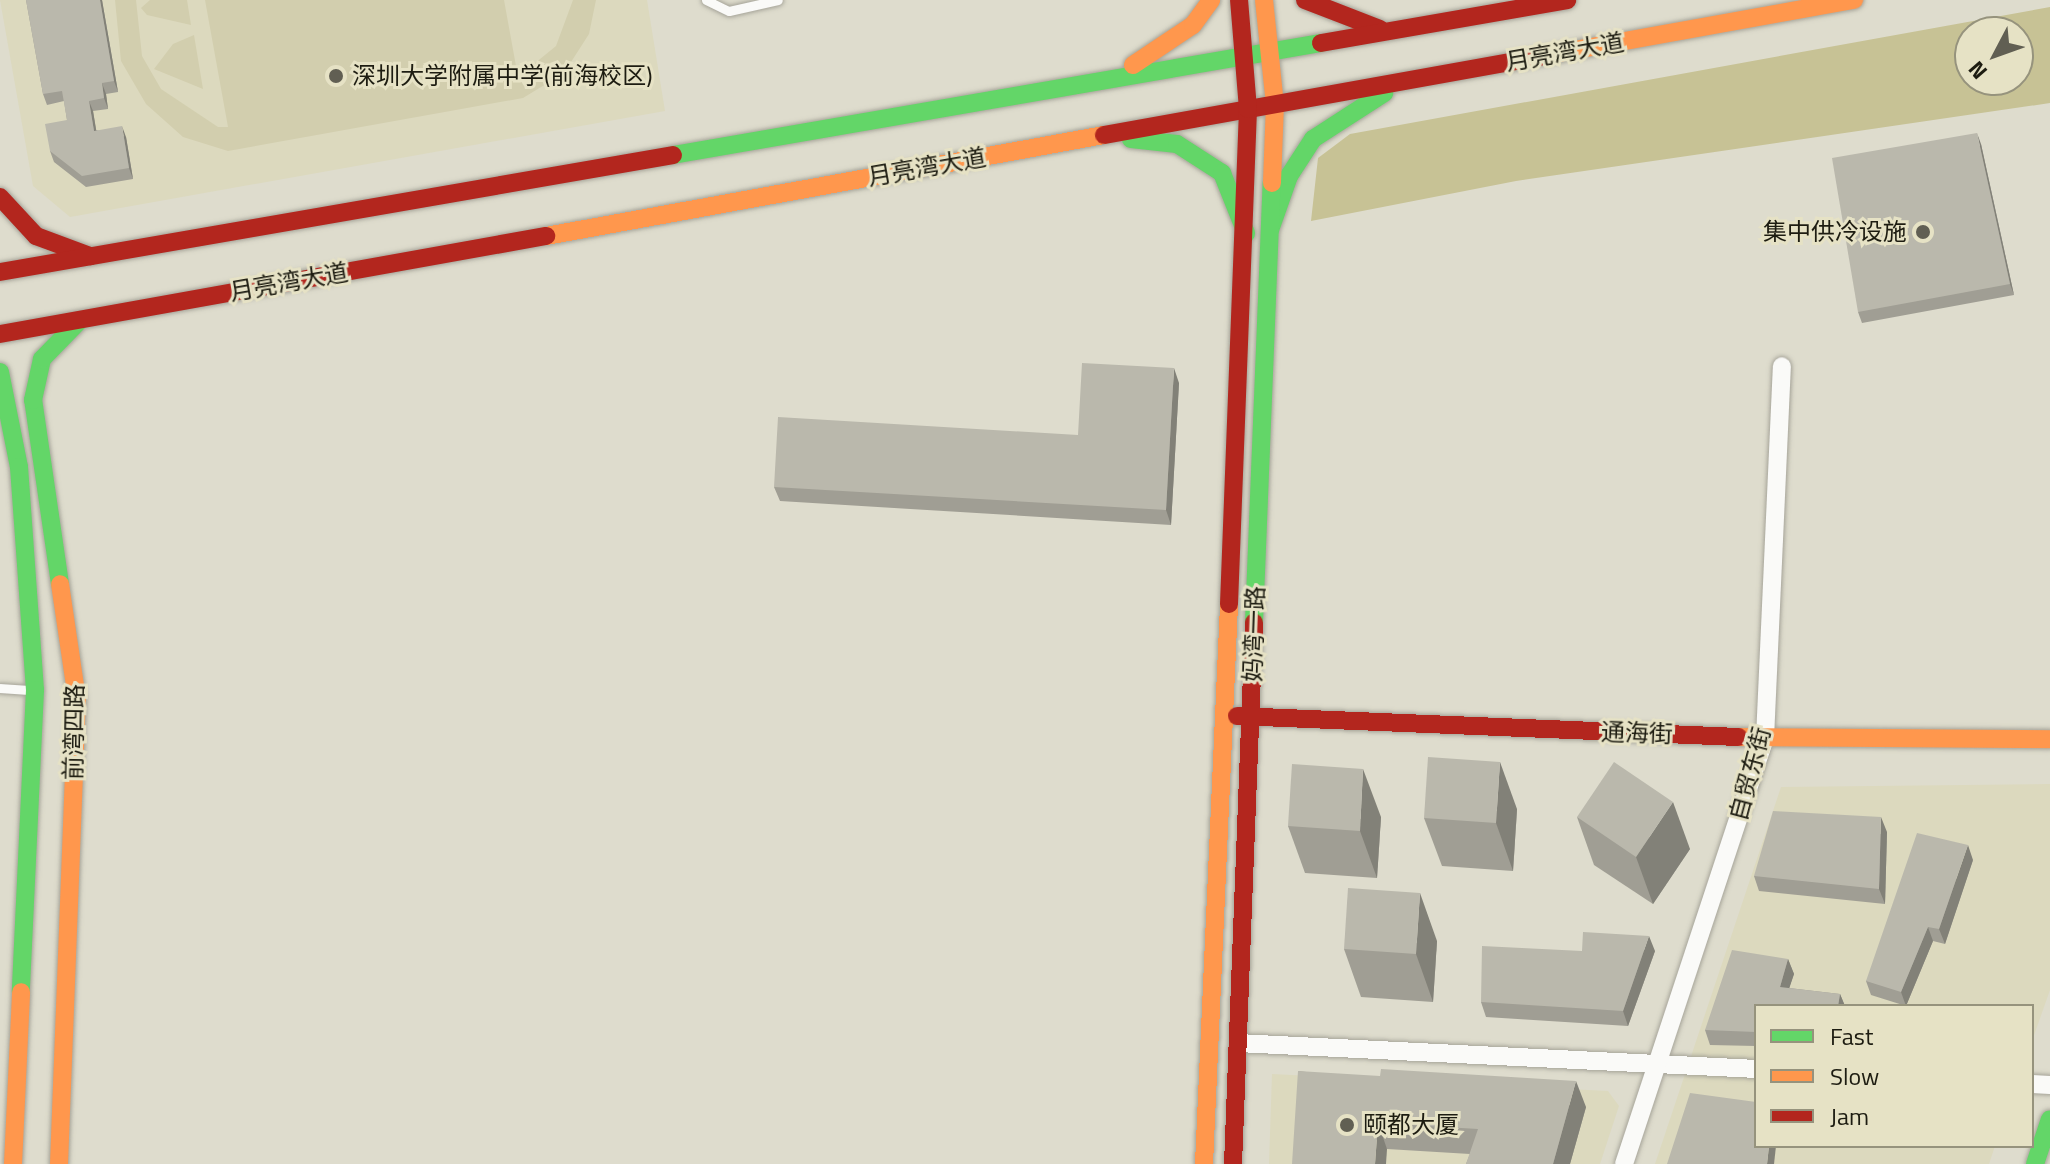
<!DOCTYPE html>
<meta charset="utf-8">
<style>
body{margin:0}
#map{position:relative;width:2050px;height:1164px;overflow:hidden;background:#dedccd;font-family:"Titillium Web","Noto Sans SC",sans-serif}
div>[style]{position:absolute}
.built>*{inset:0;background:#dcd9be}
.green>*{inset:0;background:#d2ceae}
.forest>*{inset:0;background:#c7c295}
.roads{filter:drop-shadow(0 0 2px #a6a499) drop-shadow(0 0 2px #a6a499)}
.lane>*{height:9px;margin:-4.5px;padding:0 4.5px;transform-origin:4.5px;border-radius:4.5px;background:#fafaf8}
.street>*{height:18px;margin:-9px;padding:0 9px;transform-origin:9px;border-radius:9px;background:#fafaf8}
.fast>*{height:18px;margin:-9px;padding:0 9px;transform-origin:9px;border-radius:9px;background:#63d668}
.slow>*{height:18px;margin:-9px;padding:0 9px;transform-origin:9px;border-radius:9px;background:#ff974d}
.jam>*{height:18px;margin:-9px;padding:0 9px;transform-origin:9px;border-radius:9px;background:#b3261e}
.wall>*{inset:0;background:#a09e94}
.shaded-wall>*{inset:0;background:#828178}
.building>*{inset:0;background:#bab8ac}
.dots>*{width:22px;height:22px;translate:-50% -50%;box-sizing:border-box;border:4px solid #e6e2c5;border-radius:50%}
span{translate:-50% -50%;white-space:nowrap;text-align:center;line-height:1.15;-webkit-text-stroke:6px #e6e2c5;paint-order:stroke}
.street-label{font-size:24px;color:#1d1c11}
.poi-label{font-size:24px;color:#1d1c11}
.left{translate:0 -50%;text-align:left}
.right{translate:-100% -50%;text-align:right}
.legend{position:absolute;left:1754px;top:1004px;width:280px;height:144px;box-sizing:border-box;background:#e6e2c5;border:2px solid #96937d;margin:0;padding:10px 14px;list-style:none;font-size:24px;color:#1d1c11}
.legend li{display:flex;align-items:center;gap:16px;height:40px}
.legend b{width:40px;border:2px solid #96937d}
.north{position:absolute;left:1954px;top:16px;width:80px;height:80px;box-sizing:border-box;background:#e6e2c5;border:2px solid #96937d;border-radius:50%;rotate:229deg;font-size:22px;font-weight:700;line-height:32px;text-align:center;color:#1d1c11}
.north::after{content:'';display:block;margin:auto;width:28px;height:36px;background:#615f53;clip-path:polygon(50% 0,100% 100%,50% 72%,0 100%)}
</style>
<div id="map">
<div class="built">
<i style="clip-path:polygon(0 0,647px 0,665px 111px,70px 217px,33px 186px)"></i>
<i style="clip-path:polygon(2050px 784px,2050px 990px,2032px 1041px,2032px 1006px,1756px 1006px,1756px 1146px,1995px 1146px,1989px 1164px,1655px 1164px,1781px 787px)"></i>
<i style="clip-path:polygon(1272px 1074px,1608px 1091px,1619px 1106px,1600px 1164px,1269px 1164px)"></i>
</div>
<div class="green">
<i style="clip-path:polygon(115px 0,136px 0,142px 56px,161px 89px,218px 127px,228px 127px,205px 0,504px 0,518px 77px,556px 46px,573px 0,596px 0,589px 34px,564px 73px,523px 98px,228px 151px,183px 137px,146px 104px,121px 61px)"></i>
<i style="clip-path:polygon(150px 0,187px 0,191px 25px,147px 15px,141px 8px)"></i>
<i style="clip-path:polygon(194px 35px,203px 89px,154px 69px,173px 44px)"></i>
</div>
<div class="forest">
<i style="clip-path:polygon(evenodd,2050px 7px,2050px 103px,1516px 181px,1311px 221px,1318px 158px,1350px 134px,2050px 7px,1970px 32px,2018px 32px,2018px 80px,1970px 80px,1970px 32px)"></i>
</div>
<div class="roads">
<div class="lane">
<i style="left:706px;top:0;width:25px;rotate:26deg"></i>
<i style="left:729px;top:11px;width:50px;rotate:-12.7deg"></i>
<i style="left:0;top:688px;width:32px;rotate:4deg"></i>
</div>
<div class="street">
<i style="left:1238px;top:1043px;width:519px;rotate:2.87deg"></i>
<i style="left:2032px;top:1084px;width:18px;rotate:3deg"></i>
<i style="left:1624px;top:1164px;width:449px;rotate:-71.7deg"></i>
<i style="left:1765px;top:738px;width:372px;rotate:-87.4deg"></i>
</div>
<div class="fast">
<i style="left:1131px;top:139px;width:46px;rotate:6.2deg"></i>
<i style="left:1177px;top:144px;width:54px;rotate:32.8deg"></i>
<i style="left:1222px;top:173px;width:65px;rotate:68.2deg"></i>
<i style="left:673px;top:155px;width:658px;rotate:-9.81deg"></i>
<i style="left:1270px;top:230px;width:57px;rotate:-70.6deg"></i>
<i style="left:1289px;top:176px;width:44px;rotate:-57deg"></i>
<i style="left:1313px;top:139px;width:85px;rotate:-32.9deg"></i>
<i style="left:0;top:372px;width:97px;rotate:78.7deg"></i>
<i style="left:19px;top:467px;width:224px;rotate:85.9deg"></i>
<i style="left:35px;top:690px;width:302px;rotate:92.7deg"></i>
<i style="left:60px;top:584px;width:186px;rotate:-98.3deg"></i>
<i style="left:33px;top:400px;width:42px;rotate:-77.6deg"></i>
<i style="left:42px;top:359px;width:54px;rotate:-45.7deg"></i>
<i style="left:1254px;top:622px;width:439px;rotate:-87.7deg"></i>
<i style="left:2035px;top:1164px;width:47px;rotate:-71.6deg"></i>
</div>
<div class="slow">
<i style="left:1264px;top:0;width:105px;rotate:84deg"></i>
<i style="left:1275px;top:104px;width:79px;rotate:92.2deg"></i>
<i style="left:1558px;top:53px;width:301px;rotate:-10.2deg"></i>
<i style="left:1133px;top:65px;width:72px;rotate:-33.7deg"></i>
<i style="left:1193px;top:25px;width:31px;rotate:-54deg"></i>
<i style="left:546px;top:236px;width:567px;rotate:-10.26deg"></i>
<i style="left:1739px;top:737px;width:311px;rotate:0.4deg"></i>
<i style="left:13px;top:1164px;width:172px;rotate:-87.3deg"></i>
<i style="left:59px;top:1164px;width:465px;rotate:-87.8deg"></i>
<i style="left:77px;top:699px;width:116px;rotate:-98.4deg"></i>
<i style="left:1204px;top:1164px;width:561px;rotate:-87.44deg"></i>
</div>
<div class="jam">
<i style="left:1305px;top:0;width:80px;rotate:21.1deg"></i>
<i style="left:1321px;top:43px;width:250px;rotate:-9.9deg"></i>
<i style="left:1104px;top:135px;width:461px;rotate:-10.2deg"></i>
<i style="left:0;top:197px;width:53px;rotate:47.3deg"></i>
<i style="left:36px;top:236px;width:58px;rotate:20.3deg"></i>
<i style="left:0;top:272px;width:683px;rotate:-9.86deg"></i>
<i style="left:0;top:334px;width:555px;rotate:-10.18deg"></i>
<i style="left:1229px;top:604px;width:495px;rotate:-87.8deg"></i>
<i style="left:1248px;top:109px;width:109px;rotate:-94.7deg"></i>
<i style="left:1237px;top:716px;width:502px;rotate:2.4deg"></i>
<i style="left:1233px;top:1164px;width:542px;rotate:-87.78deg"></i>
</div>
</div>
<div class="wall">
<i style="clip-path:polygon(26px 0,102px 0,118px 92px,106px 94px,108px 109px,93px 111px,96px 130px,126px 137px,133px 179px,86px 187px,54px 162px,50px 151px,67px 120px,64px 101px,47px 105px,43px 94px)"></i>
<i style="clip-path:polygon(1981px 144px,2014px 295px,1862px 323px,1858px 312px)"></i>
<i style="clip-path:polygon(1179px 383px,1171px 525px,780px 501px,774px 487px,1078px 435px)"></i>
<i style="clip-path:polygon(1517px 809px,1513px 871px,1442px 866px,1424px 818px)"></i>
<i style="clip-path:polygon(1381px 817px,1377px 878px,1305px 873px,1288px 826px)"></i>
<i style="clip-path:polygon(1577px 817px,1690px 849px,1653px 904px,1594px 865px)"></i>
<i style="clip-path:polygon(1887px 832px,1885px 904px,1759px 891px,1754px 876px)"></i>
<i style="clip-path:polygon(1973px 860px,1945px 944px,1933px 941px,1906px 1006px,1871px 995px,1866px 981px)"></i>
<i style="clip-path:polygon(1437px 941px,1433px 1002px,1361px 997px,1344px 949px)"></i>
<i style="clip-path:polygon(1582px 951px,1655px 951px,1628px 1026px,1486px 1017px,1481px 1002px)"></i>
<i style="clip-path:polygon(1788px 959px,1794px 974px,1789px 988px,1840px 994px,1845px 1006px,1756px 1006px,1756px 1046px,1710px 1045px,1705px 1030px)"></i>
<i style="clip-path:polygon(1298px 1071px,1586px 1107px,1570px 1164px,1466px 1164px,1470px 1154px,1387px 1149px)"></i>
</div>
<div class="shaded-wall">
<i style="clip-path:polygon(100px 0,102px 0,118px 92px,114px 81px)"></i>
<i style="clip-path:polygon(102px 83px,106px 94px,108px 109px,104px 98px)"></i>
<i style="clip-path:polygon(89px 101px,93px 111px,98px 141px,94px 131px)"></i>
<i style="clip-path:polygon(122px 126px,126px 137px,133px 179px,129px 168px)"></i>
<i style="clip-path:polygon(1977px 133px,1981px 144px,2014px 295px,2010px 284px)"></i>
<i style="clip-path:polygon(1174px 368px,1179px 383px,1171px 525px,1166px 510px)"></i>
<i style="clip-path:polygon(1500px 762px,1517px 809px,1513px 871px,1496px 823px)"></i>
<i style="clip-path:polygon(1363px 769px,1381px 817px,1377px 878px,1360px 831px)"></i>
<i style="clip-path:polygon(1673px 802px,1690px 849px,1653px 904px,1636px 857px)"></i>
<i style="clip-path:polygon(1881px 817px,1887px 832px,1885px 904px,1879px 889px)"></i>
<i style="clip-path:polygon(1968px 845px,1973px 860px,1945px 944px,1939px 929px)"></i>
<i style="clip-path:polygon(1420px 893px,1437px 941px,1433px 1002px,1416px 954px)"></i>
<i style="clip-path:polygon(1928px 927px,1933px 941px,1906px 1006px,1901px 992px)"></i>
<i style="clip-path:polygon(1649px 936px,1655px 951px,1628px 1026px,1623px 1011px)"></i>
<i style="clip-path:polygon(1788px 959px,1794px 974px,1785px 1001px,1780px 987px)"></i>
<i style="clip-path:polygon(1840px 994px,1845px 1006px,1838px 1006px)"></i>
<i style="clip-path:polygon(1576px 1081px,1586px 1107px,1570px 1164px,1553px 1164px)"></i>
<i style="clip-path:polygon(1378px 1123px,1387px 1149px,1386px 1164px,1375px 1164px)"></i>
<i style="clip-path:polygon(1769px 1146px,1776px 1146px,1774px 1164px,1767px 1164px)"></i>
</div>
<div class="building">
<i style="clip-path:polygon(26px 0,100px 0,114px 81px,102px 83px,104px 98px,89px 101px,94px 131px,122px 126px,129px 168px,82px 176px,50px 151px,45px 124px,67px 120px,62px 91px,43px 94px)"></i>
<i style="clip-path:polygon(1977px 133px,2010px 284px,1858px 312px,1832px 158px)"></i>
<i style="clip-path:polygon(1082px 363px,1174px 368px,1166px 510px,774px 487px,778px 417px,1078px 435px)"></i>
<i style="clip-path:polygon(1428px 757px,1500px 762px,1496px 823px,1424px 818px)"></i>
<i style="clip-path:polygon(1614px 762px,1673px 802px,1636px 857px,1577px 817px)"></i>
<i style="clip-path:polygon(1292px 764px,1363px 769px,1360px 831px,1288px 826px)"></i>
<i style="clip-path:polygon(1773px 811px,1881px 817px,1879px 889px,1754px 876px)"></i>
<i style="clip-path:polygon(1917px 833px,1968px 845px,1939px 929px,1928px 927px,1901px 992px,1866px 981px)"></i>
<i style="clip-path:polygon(1348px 888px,1420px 893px,1416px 954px,1344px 949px)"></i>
<i style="clip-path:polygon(1583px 932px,1649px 936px,1623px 1011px,1481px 1002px,1482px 946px,1582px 951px)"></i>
<i style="clip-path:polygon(1732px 950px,1788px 959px,1780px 987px,1840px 994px,1838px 1006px,1756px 1006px,1756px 1032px,1705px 1030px)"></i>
<i style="clip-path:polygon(1381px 1069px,1576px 1081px,1553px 1164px,1466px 1164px,1478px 1129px,1378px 1123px,1375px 1164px,1292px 1164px,1298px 1071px,1380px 1076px)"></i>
<i style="clip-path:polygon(1690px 1093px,1756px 1102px,1756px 1146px,1769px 1146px,1767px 1164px,1667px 1164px)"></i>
</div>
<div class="dots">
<i style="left:336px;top:76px;background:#615f53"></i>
<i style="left:1923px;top:232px;background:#615f53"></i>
<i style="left:1347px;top:1125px;background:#615f53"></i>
</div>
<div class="street-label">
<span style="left:1565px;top:52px;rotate:-10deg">月亮湾大道</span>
<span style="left:927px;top:167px;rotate:-10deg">月亮湾大道</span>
<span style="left:289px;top:282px;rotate:-10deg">月亮湾大道</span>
<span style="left:1254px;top:634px;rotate:-88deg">妈湾一路</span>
<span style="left:74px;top:732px;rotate:-89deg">前湾四路</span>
<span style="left:1637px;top:733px;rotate:2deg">通海街</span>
<span style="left:1750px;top:774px;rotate:-75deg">自贸东街</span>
</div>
<div class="poi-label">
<span class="left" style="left:352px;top:76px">深圳大学附属中学(前海校区)</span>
<span class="right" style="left:1907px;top:232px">集中供冷设施</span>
<span class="left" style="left:1363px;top:1125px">颐都大厦</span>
</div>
<ul class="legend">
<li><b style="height:10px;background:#63d668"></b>Fast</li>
<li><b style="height:10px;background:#ff974d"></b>Slow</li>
<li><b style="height:10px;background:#b3261e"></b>Jam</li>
</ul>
<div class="north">N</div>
</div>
